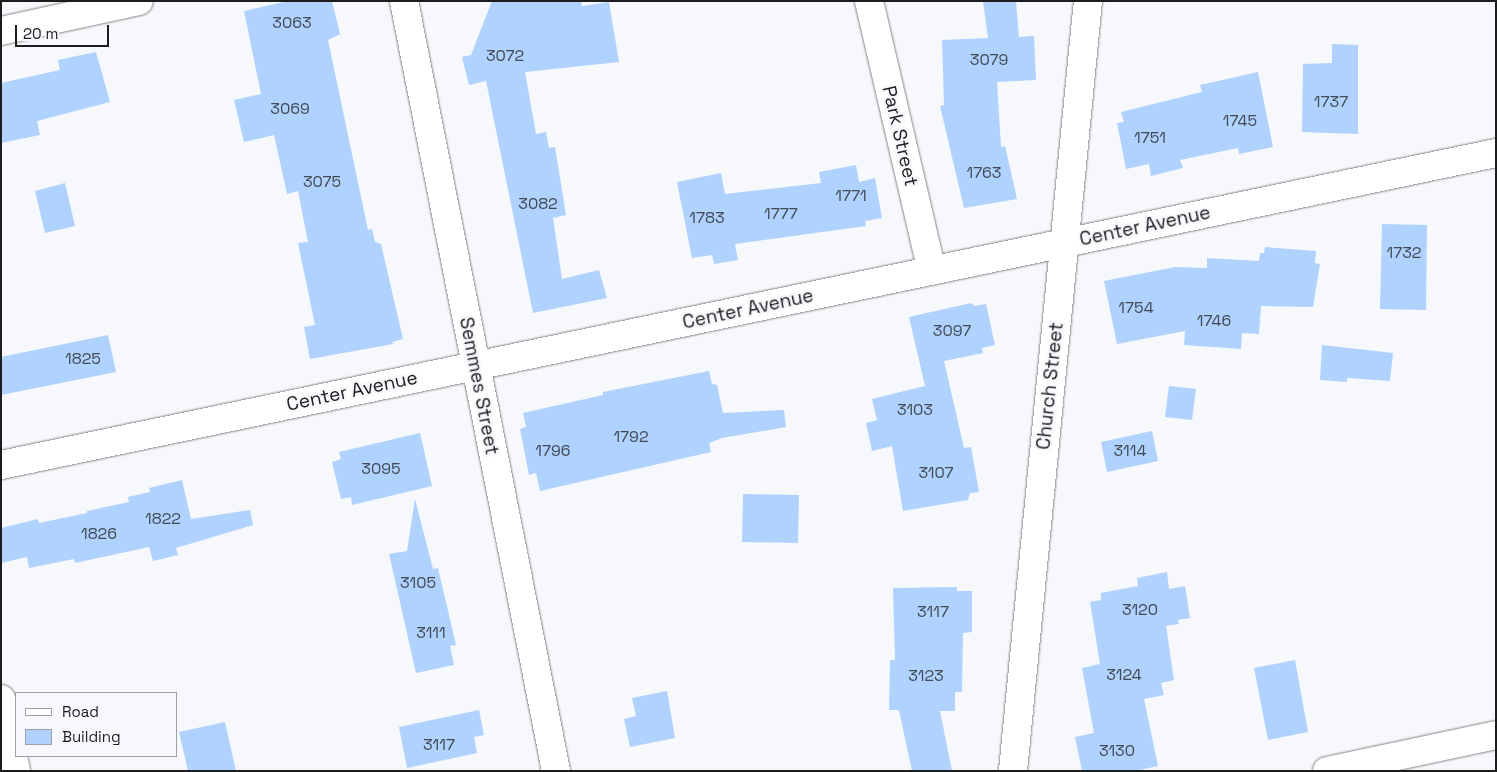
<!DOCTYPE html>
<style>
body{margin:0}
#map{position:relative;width:1497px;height:772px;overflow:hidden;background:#f6f8fb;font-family:"Space Grotesk",sans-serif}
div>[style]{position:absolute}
.building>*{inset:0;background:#afd2fe}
.roads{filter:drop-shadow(0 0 1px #848688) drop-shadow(0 0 1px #848688)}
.minor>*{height:28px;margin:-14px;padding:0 14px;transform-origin:14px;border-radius:14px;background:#fff}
span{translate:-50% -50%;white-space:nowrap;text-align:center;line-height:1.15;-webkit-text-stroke:5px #f6f8fb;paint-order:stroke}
.number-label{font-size:16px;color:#424a56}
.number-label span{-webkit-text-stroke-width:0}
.street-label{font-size:19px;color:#1d1d1e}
.frame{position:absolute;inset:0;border:2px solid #1d1d1e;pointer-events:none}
.legend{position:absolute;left:15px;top:692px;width:162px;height:65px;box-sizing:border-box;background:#f6f8fb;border:1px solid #9fa0a3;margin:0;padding:6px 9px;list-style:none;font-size:15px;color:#1d1d1e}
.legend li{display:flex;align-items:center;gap:10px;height:25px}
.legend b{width:25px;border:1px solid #9fa0a3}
.scale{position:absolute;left:15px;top:25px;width:94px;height:22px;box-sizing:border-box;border:2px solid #1d1d1e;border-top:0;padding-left:6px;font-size:15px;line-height:18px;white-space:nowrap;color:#1d1d1e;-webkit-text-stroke:4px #f6f8fb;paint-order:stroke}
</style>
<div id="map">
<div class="building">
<i style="clip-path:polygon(288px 1px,332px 1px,340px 34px,328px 40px,368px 230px,372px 229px,375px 242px,381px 244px,403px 339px,392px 342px,393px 344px,310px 359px,304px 327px,315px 325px,298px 243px,308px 242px,298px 191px,287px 194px,274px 135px,244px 142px,234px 100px,261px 94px,244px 11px)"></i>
<i style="clip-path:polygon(492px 1px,581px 1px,582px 6px,609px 2px,619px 62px,525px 72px,536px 134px,546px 132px,549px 148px,555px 147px,566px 215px,553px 218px,562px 279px,599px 270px,607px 298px,533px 313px,486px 81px,469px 85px,462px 57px,471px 55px)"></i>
<i style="clip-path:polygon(983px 1px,1016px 1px,1019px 37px,1034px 36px,1036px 80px,997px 82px,1001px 147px,1005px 146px,1017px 199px,964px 208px,940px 106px,944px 105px,942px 40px,988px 38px)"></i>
<i style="clip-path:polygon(1332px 44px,1358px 45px,1358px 134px,1302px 132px,1303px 64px,1332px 63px)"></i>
<i style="clip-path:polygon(96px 52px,110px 102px,37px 121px,40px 135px,1px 143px,1px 83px,60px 70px,58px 60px)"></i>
<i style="clip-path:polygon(1258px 72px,1273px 147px,1239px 154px,1238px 148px,1180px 160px,1183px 168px,1151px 176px,1149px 164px,1126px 169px,1117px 123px,1124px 122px,1121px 112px,1202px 92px,1200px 85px)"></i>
<i style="clip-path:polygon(856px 165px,859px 182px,875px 178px,882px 218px,865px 221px,866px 226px,735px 244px,738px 260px,714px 264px,712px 255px,692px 258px,677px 182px,721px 173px,725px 194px,821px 183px,819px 172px)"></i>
<i style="clip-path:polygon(65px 183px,75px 226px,45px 233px,35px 191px)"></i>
<i style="clip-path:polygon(1382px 224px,1427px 225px,1426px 310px,1380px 309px)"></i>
<i style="clip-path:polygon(1265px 247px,1316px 251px,1315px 263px,1320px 264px,1313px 307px,1261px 306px,1259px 334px,1242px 333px,1241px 349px,1184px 345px,1185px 331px,1117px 344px,1104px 281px,1175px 267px,1207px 268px,1207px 258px,1259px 261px,1260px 253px,1264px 253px)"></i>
<i style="clip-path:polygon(971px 303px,975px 306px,986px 304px,995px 345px,982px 348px,983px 353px,944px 361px,964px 448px,971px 447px,979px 492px,970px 493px,968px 500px,903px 511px,892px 446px,872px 451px,866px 423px,877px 420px,872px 399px,925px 386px,909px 317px)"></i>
<i style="clip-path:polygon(108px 335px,116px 372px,1px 395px,1px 357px)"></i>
<i style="clip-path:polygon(1322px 345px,1393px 353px,1390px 381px,1347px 378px,1347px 382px,1320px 380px)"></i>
<i style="clip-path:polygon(709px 371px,712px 384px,717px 385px,723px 413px,784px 410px,786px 427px,722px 438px,709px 443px,711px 452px,540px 491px,536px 473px,529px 475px,520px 429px,526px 427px,523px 413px,603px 395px,603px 392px)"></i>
<i style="clip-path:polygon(1169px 386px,1196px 389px,1192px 420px,1165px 417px)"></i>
<i style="clip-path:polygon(1152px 431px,1158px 461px,1107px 472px,1101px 442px)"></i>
<i style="clip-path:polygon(420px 433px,432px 486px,352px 505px,351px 497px,341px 499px,332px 462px,341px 459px,339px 452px)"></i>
<i style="clip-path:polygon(182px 480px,191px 519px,250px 510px,253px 525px,176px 548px,178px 555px,153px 561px,149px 547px,75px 563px,74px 559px,29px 568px,27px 557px,1px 563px,1px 528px,38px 519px,39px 523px,87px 513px,87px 511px,129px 502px,128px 497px,150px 492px,149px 488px)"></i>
<i style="clip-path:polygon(743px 494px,799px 495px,798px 543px,742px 542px)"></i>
<i style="clip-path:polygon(415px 499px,433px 569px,438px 568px,456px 645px,450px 646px,454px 665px,416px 673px,389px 554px,407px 551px)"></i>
<i style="clip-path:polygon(1167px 572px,1169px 589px,1185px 586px,1190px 618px,1178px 620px,1179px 624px,1166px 626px,1174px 680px,1161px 683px,1164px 695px,1144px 699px,1158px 766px,1135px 771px,1082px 771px,1075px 737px,1094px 733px,1082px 668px,1100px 664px,1090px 602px,1101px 600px,1101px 593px,1138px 586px,1137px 578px)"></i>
<i style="clip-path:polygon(957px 587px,957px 591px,972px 591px,972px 632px,963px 633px,962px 692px,955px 692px,955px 711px,940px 711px,952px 771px,912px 771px,899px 710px,889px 710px,890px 660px,895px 660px,893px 588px)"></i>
<i style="clip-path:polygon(1295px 660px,1308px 732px,1268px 740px,1254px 668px)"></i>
<i style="clip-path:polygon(667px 691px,675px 738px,630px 747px,624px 719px,636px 716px,632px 698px)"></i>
<i style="clip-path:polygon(479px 710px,484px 735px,474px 737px,477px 753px,407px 768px,399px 727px)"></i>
<i style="clip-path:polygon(225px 722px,236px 771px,188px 771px,179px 732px)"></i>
</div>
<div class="roads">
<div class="minor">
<i style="left:404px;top:1px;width:785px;rotate:78.83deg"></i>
<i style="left:869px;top:1px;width:277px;rotate:76.9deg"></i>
<i style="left:1px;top:31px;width:141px;rotate:-12.3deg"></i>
<i style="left:1px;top:465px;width:1527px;rotate:-11.79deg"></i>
<i style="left:1px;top:699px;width:74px;rotate:78.2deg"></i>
<i style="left:1013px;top:771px;width:774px;rotate:-84.44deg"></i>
<i style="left:1327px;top:771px;width:173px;rotate:-12deg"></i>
</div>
</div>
<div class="number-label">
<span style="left:292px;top:23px">3063</span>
<span style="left:505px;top:56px">3072</span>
<span style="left:989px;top:60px">3079</span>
<span style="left:1331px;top:102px">1737</span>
<span style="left:290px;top:109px">3069</span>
<span style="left:1240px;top:121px">1745</span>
<span style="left:1150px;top:138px">1751</span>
<span style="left:984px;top:173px">1763</span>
<span style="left:322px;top:182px">3075</span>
<span style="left:851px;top:196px">1771</span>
<span style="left:538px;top:204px">3082</span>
<span style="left:781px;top:214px">1777</span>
<span style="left:707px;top:218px">1783</span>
<span style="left:1404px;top:253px">1732</span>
<span style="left:1136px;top:308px">1754</span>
<span style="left:1214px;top:321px">1746</span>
<span style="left:952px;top:331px">3097</span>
<span style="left:83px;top:359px">1825</span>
<span style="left:915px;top:410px">3103</span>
<span style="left:631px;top:437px">1792</span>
<span style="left:553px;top:451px">1796</span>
<span style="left:1130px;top:451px">3114</span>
<span style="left:381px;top:469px">3095</span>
<span style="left:936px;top:473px">3107</span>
<span style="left:163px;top:519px">1822</span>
<span style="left:99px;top:534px">1826</span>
<span style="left:418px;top:583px">3105</span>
<span style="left:1140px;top:610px">3120</span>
<span style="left:933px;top:612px">3117</span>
<span style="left:431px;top:633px">3111</span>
<span style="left:1124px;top:675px">3124</span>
<span style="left:926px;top:676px">3123</span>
<span style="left:439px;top:745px">3117</span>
<span style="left:1117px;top:751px">3130</span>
</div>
<div class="street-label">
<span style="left:900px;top:136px;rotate:77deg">Park Street</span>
<span style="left:1145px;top:226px;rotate:-12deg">Center Avenue</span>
<span style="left:748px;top:309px;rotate:-12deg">Center Avenue</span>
<span style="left:479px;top:386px;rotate:79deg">Semmes Street</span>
<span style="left:1050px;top:386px;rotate:-84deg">Church Street</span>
<span style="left:352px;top:391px;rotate:-12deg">Center Avenue</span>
</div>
<div class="frame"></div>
<ul class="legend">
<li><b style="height:6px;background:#fff"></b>Road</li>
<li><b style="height:14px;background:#afd2fe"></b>Building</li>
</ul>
<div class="scale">20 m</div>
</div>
